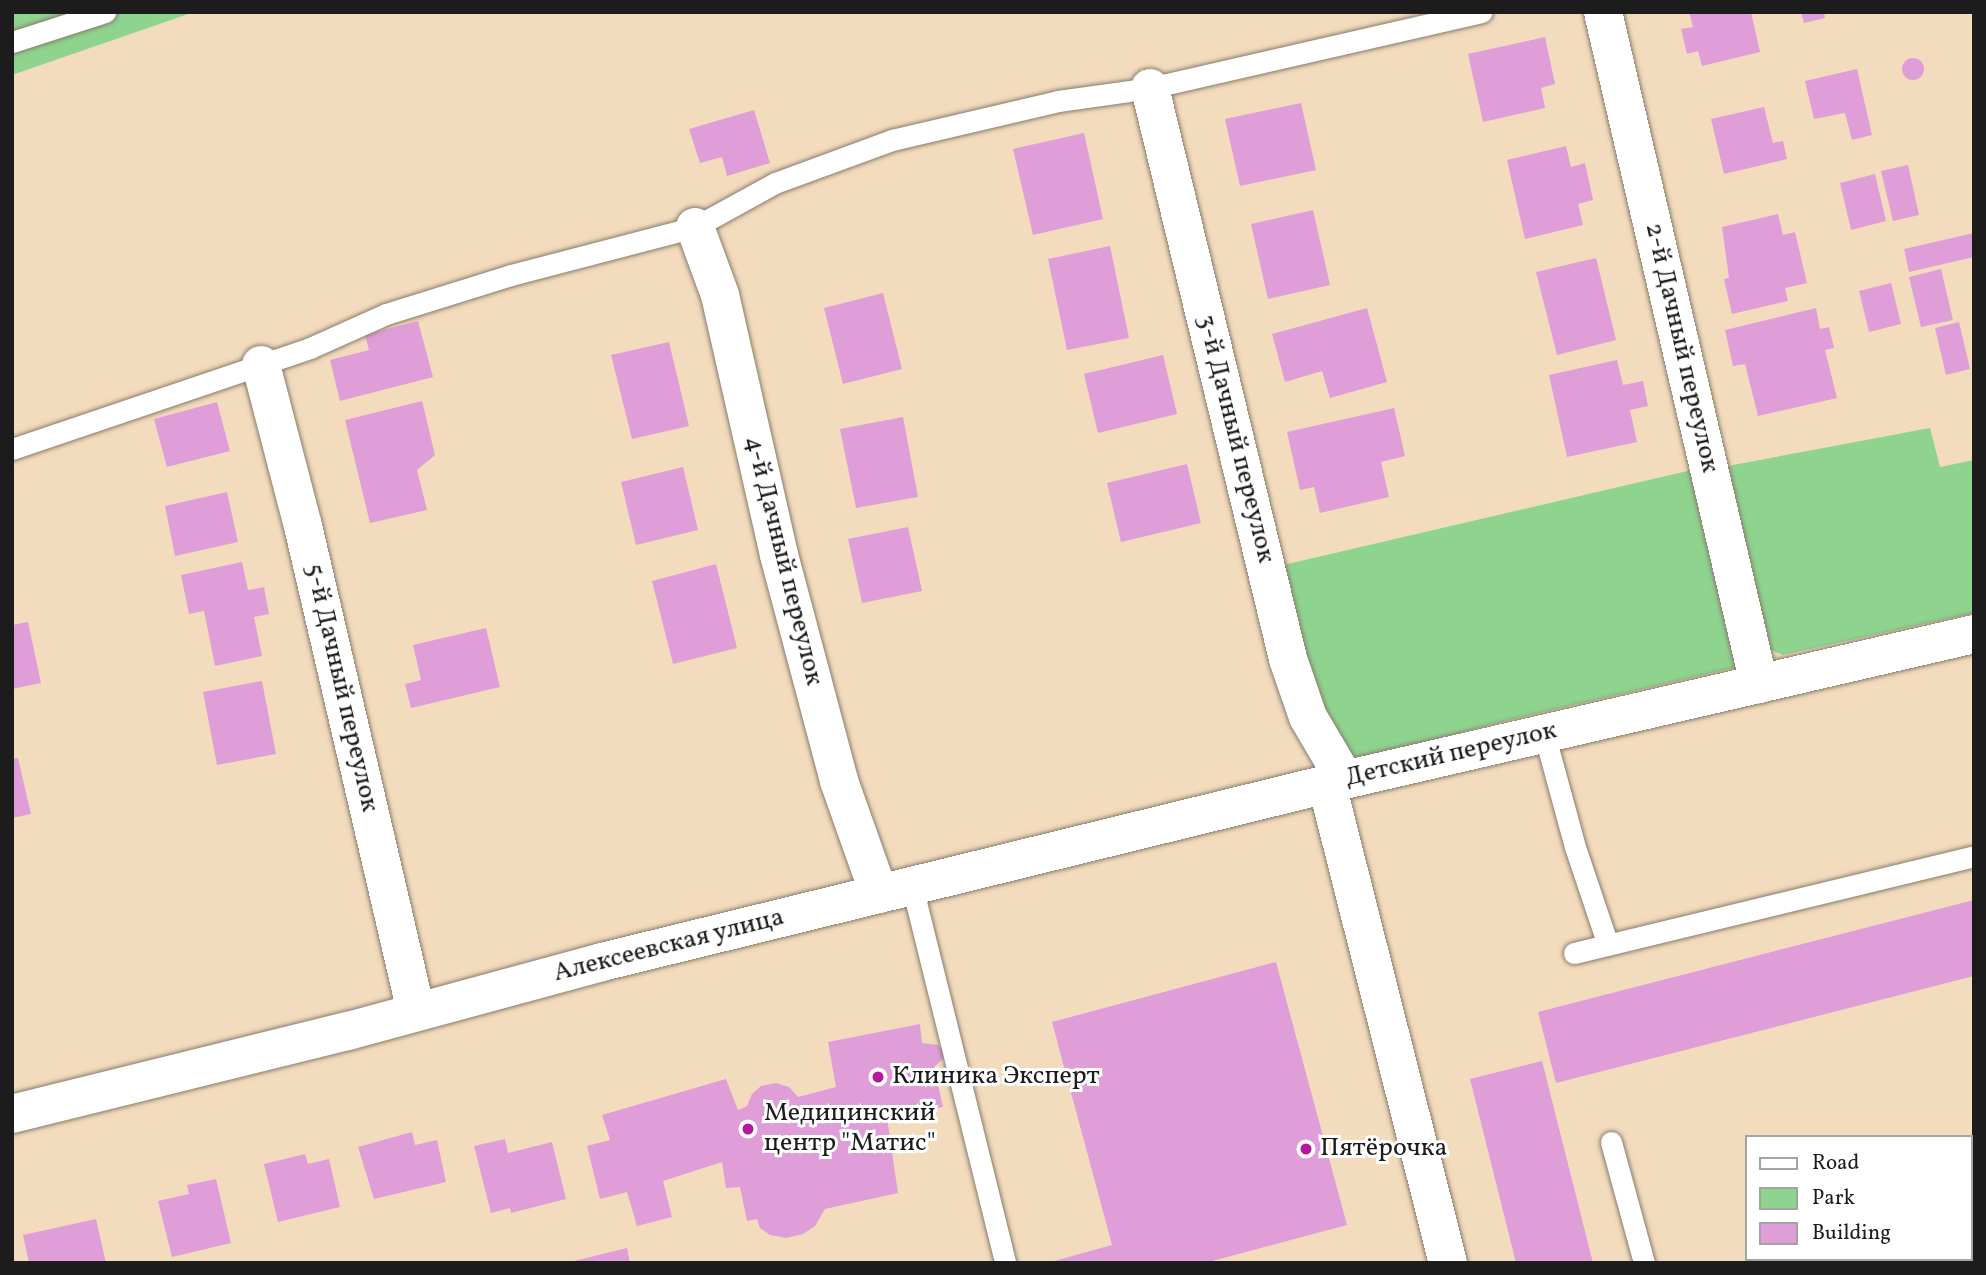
<!DOCTYPE html>
<meta charset="utf-8">
<style>
body{margin:0}
#map{position:relative;width:1986px;height:1275px;overflow:hidden;background:#f3dbbd;font-family:Vollkorn,serif}
div>[style]{position:absolute}
.green>*{inset:0;background:#8ed48f}
.building>*{inset:0;background:#e09ed9}
.round{border-radius:50%}
.roads{filter:drop-shadow(0 0 2px #887c6c) drop-shadow(0 0 2px #887c6c)}
.lane>*{height:21px;margin:-10.5px;padding:0 10.5px;transform-origin:10.5px;border-radius:10.5px;background:#fff}
.street>*{height:38px;margin:-19px;padding:0 19px;transform-origin:19px;border-radius:19px;background:#fff}
.dots>*{width:19px;height:19px;translate:-50% -50%;box-sizing:border-box;border:4px solid #fff;border-radius:50%}
span{translate:-50% -50%;white-space:nowrap;text-align:center;line-height:1.15;-webkit-text-stroke:6px #fff;paint-order:stroke}
.street-label{font-size:26px;color:#1c1c1c}
.poi-label{font-size:26px;color:#1c1c1c}
.left{translate:0 -50%;text-align:left}
.frame{position:absolute;inset:0;border:14px solid #1c1c1c;pointer-events:none}
.legend{position:absolute;left:1745px;top:1135px;width:228px;height:126px;box-sizing:border-box;background:#fff;border:2px solid #a4a4a4;margin:0;padding:9px 12px;list-style:none;font-size:21px;color:#1c1c1c}
.legend li{display:flex;align-items:center;gap:14px;height:35px}
.legend b{width:35px;border:2px solid #a4a4a4}
</style>
<div id="map">
<div class="green">
<i style="clip-path:polygon(12px 12px,194px 12px,12px 75px)"></i>
<i style="clip-path:polygon(1930px 428px,1940px 467px,1974px 460px,1974px 613px,1783px 655px,1765px 648px,1717px 468px)"></i>
<i style="clip-path:polygon(1696px 469px,1746px 665px,1513px 719px,1364px 758px,1346px 754px,1324px 723px,1279px 566px)"></i>
</div>
<div class="building">
<i style="clip-path:polygon(1689px 12px,1751px 12px,1760px 52px,1702px 66px,1698px 51px,1687px 54px,1681px 29px,1693px 27px)"></i>
<i style="clip-path:polygon(1801px 12px,1824px 12px,1825px 18px,1804px 23px)"></i>
<i style="clip-path:polygon(1545px 37px,1555px 84px,1541px 88px,1545px 108px,1483px 122px,1468px 54px)"></i>
<i class="round" style="left:1902px;top:58px;width:22px;height:22px"></i>
<i style="clip-path:polygon(1857px 69px,1872px 135px,1852px 140px,1845px 113px,1814px 119px,1805px 81px)"></i>
<i style="clip-path:polygon(1301px 103px,1316px 170px,1240px 186px,1225px 119px)"></i>
<i style="clip-path:polygon(1764px 107px,1773px 143px,1783px 141px,1787px 159px,1724px 174px,1711px 119px)"></i>
<i style="clip-path:polygon(754px 110px,770px 163px,727px 176px,722px 157px,700px 163px,689px 129px)"></i>
<i style="clip-path:polygon(1084px 133px,1103px 219px,1033px 235px,1013px 149px)"></i>
<i style="clip-path:polygon(1566px 146px,1571px 167px,1585px 163px,1593px 200px,1578px 204px,1583px 225px,1525px 239px,1507px 160px)"></i>
<i style="clip-path:polygon(1908px 165px,1919px 215px,1893px 221px,1881px 171px)"></i>
<i style="clip-path:polygon(1875px 174px,1886px 221px,1851px 230px,1840px 183px)"></i>
<i style="clip-path:polygon(1313px 210px,1330px 285px,1268px 299px,1251px 224px)"></i>
<i style="clip-path:polygon(1778px 214px,1783px 235px,1795px 232px,1807px 283px,1785px 288px,1788px 301px,1732px 314px,1724px 279px,1729px 278px,1722px 227px)"></i>
<i style="clip-path:polygon(1974px 233px,1974px 257px,1909px 272px,1904px 249px)"></i>
<i style="clip-path:polygon(1110px 246px,1129px 338px,1067px 350px,1048px 259px)"></i>
<i style="clip-path:polygon(1596px 258px,1616px 340px,1557px 355px,1536px 272px)"></i>
<i style="clip-path:polygon(1941px 269px,1953px 320px,1921px 327px,1909px 277px)"></i>
<i style="clip-path:polygon(1891px 283px,1901px 324px,1869px 332px,1859px 291px)"></i>
<i style="clip-path:polygon(883px 293px,902px 369px,843px 384px,824px 308px)"></i>
<i style="clip-path:polygon(1367px 308px,1387px 382px,1330px 398px,1322px 371px,1285px 382px,1272px 334px)"></i>
<i style="clip-path:polygon(1816px 308px,1820px 329px,1829px 327px,1834px 348px,1825px 350px,1837px 398px,1758px 416px,1745px 364px,1733px 366px,1725px 330px)"></i>
<i style="clip-path:polygon(418px 321px,433px 377px,340px 401px,330px 360px,369px 350px,365px 335px)"></i>
<i style="clip-path:polygon(1959px 322px,1970px 369px,1946px 375px,1935px 328px)"></i>
<i style="clip-path:polygon(669px 342px,689px 426px,632px 439px,611px 355px)"></i>
<i style="clip-path:polygon(1163px 355px,1177px 414px,1098px 433px,1084px 374px)"></i>
<i style="clip-path:polygon(1617px 360px,1623px 385px,1643px 381px,1648px 406px,1630px 410px,1637px 442px,1567px 457px,1549px 375px)"></i>
<i style="clip-path:polygon(422px 401px,435px 455px,417px 470px,427px 510px,370px 523px,345px 420px)"></i>
<i style="clip-path:polygon(217px 402px,230px 451px,167px 467px,154px 419px)"></i>
<i style="clip-path:polygon(1394px 408px,1405px 456px,1381px 462px,1389px 497px,1320px 513px,1314px 487px,1300px 490px,1287px 432px)"></i>
<i style="clip-path:polygon(903px 417px,918px 497px,856px 508px,840px 429px)"></i>
<i style="clip-path:polygon(1187px 464px,1201px 523px,1121px 542px,1107px 483px)"></i>
<i style="clip-path:polygon(683px 467px,698px 530px,636px 545px,621px 482px)"></i>
<i style="clip-path:polygon(227px 492px,238px 542px,175px 556px,165px 506px)"></i>
<i style="clip-path:polygon(908px 527px,922px 591px,862px 603px,848px 539px)"></i>
<i style="clip-path:polygon(242px 562px,248px 590px,264px 587px,269px 614px,254px 617px,262px 656px,215px 666px,204px 611px,189px 614px,181px 575px)"></i>
<i style="clip-path:polygon(716px 564px,737px 648px,673px 664px,652px 581px)"></i>
<i style="clip-path:polygon(28px 622px,41px 683px,12px 689px,12px 625px)"></i>
<i style="clip-path:polygon(486px 628px,500px 687px,411px 708px,405px 684px,421px 680px,413px 645px)"></i>
<i style="clip-path:polygon(262px 681px,276px 754px,217px 765px,203px 692px)"></i>
<i style="clip-path:polygon(18px 758px,31px 814px,12px 818px,12px 759px)"></i>
<i style="clip-path:polygon(1974px 900px,1974px 976px,1556px 1083px,1538px 1012px)"></i>
<i style="clip-path:polygon(1276px 962px,1347px 1225px,1205px 1263px,1047px 1263px,1112px 1245px,1052px 1022px)"></i>
<i style="clip-path:polygon(920px 1024px,922px 1043px,938px 1045px,943px 1050px,944px 1058px,934px 1067px,943px 1107px,887px 1118px,898px 1193px,825px 1209px,815px 1226px,803px 1234px,786px 1238px,770px 1235px,760px 1228px,757px 1219px,747px 1221px,740px 1187px,726px 1188px,722px 1162px,663px 1181px,672px 1217px,637px 1226px,627px 1192px,600px 1199px,587px 1146px,610px 1140px,602px 1115px,726px 1079px,738px 1110px,747px 1106px,752px 1094px,761px 1086px,776px 1083px,789px 1087px,798px 1097px,836px 1087px,828px 1042px)"></i>
<i style="clip-path:polygon(1542px 1061px,1593px 1263px,1516px 1263px,1470px 1079px)"></i>
<i style="clip-path:polygon(412px 1132px,415px 1145px,437px 1140px,446px 1182px,374px 1199px,358px 1147px)"></i>
<i style="clip-path:polygon(505px 1139px,508px 1153px,552px 1142px,566px 1199px,511px 1213px,510px 1208px,491px 1213px,474px 1146px)"></i>
<i style="clip-path:polygon(305px 1154px,308px 1164px,329px 1159px,340px 1207px,278px 1222px,264px 1164px)"></i>
<i style="clip-path:polygon(216px 1179px,231px 1243px,172px 1257px,158px 1201px,189px 1194px,187px 1185px)"></i>
<i style="clip-path:polygon(96px 1219px,106px 1263px,29px 1263px,23px 1235px)"></i>
<i style="clip-path:polygon(627px 1248px,630px 1263px,570px 1263px,570px 1262px)"></i>
<i style="clip-path:polygon(1796px 1259px,1871px 1259px,1872px 1263px,1797px 1263px)"></i>
</div>
<div class="roads">
<div class="lane">
<i style="left:12px;top:42px;width:98px;rotate:-17.9deg"></i>
<i style="left:12px;top:449px;width:315px;rotate:-18.7deg"></i>
<i style="left:310px;top:348px;width:83px;rotate:-24.1deg"></i>
<i style="left:386px;top:314px;width:131px;rotate:-17.3deg"></i>
<i style="left:511px;top:275px;width:190px;rotate:-14.6deg"></i>
<i style="left:695px;top:227px;width:91px;rotate:-28.8deg"></i>
<i style="left:775px;top:183px;width:125px;rotate:-20.2deg"></i>
<i style="left:892px;top:140px;width:171px;rotate:-13.2deg"></i>
<i style="left:1058px;top:101px;width:93px;rotate:-8deg"></i>
<i style="left:1150px;top:88px;width:340px;rotate:-12.9deg"></i>
<i style="left:1544px;top:733px;width:118px;rotate:74.8deg"></i>
<i style="left:1575px;top:847px;width:103px;rotate:71.4deg"></i>
<i style="left:912px;top:886px;width:388px;rotate:76.1deg"></i>
<i style="left:1574px;top:953px;width:412px;rotate:-13.6deg"></i>
<i style="left:1611px;top:1142px;width:125px;rotate:74.7deg"></i>
<i style="left:1918px;top:1259px;width:4px;rotate:90deg"></i>
</div>
<div class="street">
<i style="left:1603px;top:12px;width:690px;rotate:76.93deg"></i>
<i style="left:1150px;top:88px;width:587px;rotate:76.41deg"></i>
<i style="left:1288px;top:659px;width:61px;rotate:71deg"></i>
<i style="left:1308px;top:717px;width:73px;rotate:59.6deg"></i>
<i style="left:695px;top:227px;width:72px;rotate:69.8deg"></i>
<i style="left:720px;top:295px;width:267px;rotate:77.2deg"></i>
<i style="left:779px;top:555px;width:234px;rotate:75.1deg"></i>
<i style="left:839px;top:781px;width:120px;rotate:70.5deg"></i>
<i style="left:261px;top:365px;width:166px;rotate:75.4deg"></i>
<i style="left:303px;top:526px;width:499px;rotate:76.9deg"></i>
<i style="left:12px;top:1114px;width:346px;rotate:-13.9deg"></i>
<i style="left:348px;top:1031px;width:263px;rotate:-15.2deg"></i>
<i style="left:602px;top:962px;width:747px;rotate:-13.79deg"></i>
<i style="left:1448px;top:1263px;width:494px;rotate:-104.2deg"></i>
<i style="left:1327px;top:784px;width:664px;rotate:-13.05deg"></i>
</div>
</div>
<div class="dots">
<i style="left:878px;top:1077px;background:#b5179e"></i>
<i style="left:748px;top:1129px;background:#b5179e"></i>
<i style="left:1306px;top:1149px;background:#b5179e"></i>
</div>
<div class="street-label">
<span style="left:1681px;top:348px;rotate:77deg">2-й Дачный переулок</span>
<span style="left:1235px;top:439px;rotate:76deg">3-й Дачный переулок</span>
<span style="left:783px;top:561px;rotate:76deg">4-й Дачный переулок</span>
<span style="left:341px;top:688px;rotate:77deg">5-й Дачный переулок</span>
<span style="left:1451px;top:755px;rotate:-13deg">Детский переулок</span>
<span style="left:669px;top:946px;rotate:-14deg">Алексеевская улица</span>
</div>
<div class="poi-label">
<span class="left" style="left:892px;top:1077px">Клиника Эксперт</span>
<span class="left" style="left:764px;top:1129px">Медицинский<br>центр "Матис"</span>
<span class="left" style="left:1320px;top:1149px">Пятёрочка</span>
</div>
<div class="frame"></div>
<ul class="legend">
<li><b style="height:9px;background:#fff"></b>Road</li>
<li><b style="height:19px;background:#8ed48f"></b>Park</li>
<li><b style="height:19px;background:#e09ed9"></b>Building</li>
</ul>
</div>
